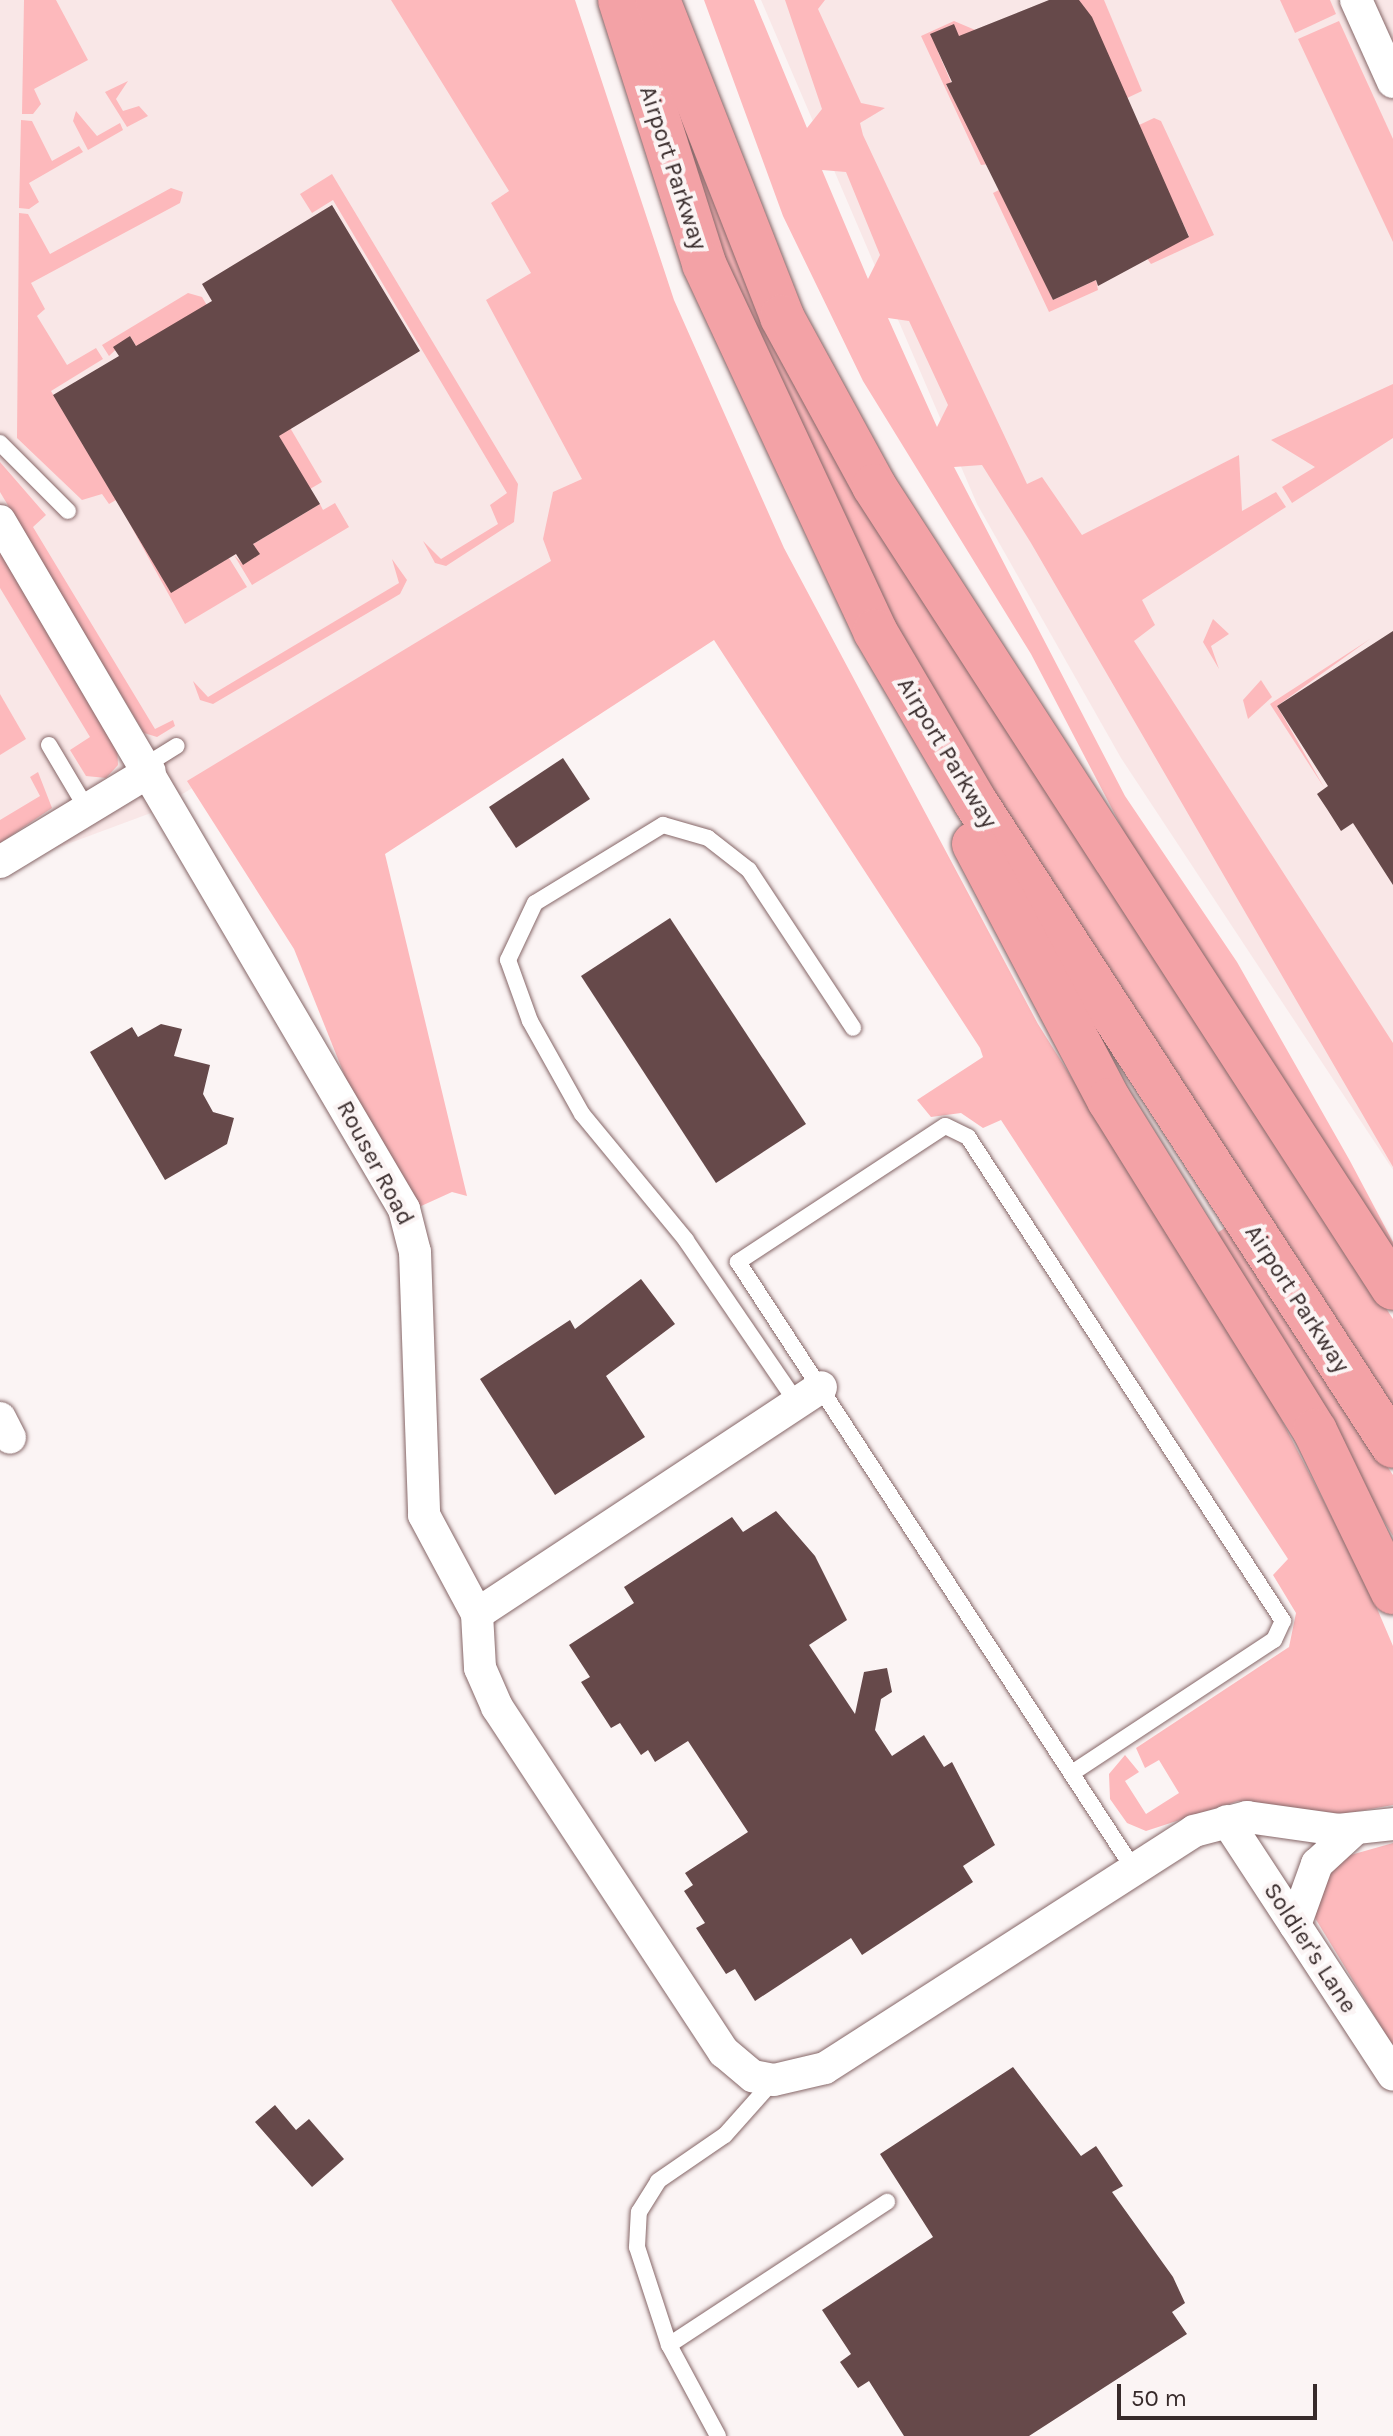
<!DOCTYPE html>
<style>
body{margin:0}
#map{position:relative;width:1393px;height:2436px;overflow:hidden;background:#fbf4f4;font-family:Karla,sans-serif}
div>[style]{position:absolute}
.built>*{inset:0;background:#f9e7e7}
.green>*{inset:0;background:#fdb9bc}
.building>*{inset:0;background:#66494a}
.roads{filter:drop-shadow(0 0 2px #866768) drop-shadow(0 0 2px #866768)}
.service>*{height:16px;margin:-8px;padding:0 8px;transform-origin:8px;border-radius:8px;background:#fff}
.minor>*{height:32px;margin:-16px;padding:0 16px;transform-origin:16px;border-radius:16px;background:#fff}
.motorway>*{height:44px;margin:-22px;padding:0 22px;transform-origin:22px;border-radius:22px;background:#f3a2a6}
span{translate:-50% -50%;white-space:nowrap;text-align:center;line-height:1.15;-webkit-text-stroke:8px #fbf4f4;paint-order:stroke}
.street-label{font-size:24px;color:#372a2a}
.scale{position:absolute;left:1117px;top:2384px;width:200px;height:36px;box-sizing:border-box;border:4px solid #372a2a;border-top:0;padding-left:10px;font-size:24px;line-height:28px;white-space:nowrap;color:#372a2a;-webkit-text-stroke:6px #fbf4f4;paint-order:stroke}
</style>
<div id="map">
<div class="built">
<i style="clip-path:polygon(0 0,414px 0,690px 487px,151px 813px,0 869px)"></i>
<i style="clip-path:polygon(761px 0,1393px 0,1393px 1170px,1121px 758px,977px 504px)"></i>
</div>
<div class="green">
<i style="clip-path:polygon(24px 0,56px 0,88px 60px,34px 89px,41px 104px,33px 114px,22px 114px)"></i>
<i style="clip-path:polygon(391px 0,575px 0,674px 300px,784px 548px,1038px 1024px,1261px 1380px,1367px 1585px,1393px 1646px,1393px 1805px,1343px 1814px,1238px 1801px,1146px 1831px,1127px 1823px,1110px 1799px,1109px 1774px,1125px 1755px,1139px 1772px,1125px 1781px,1146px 1814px,1179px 1793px,1159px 1760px,1145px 1768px,1136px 1748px,1289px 1647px,1296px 1613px,1273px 1575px,1288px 1559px,1001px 1120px,983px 1128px,961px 1113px,931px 1117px,917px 1100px,983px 1057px,980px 1048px,714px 640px,385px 854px,467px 1196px,452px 1192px,419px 1207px,346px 1079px,294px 949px,187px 781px,551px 561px,543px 539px,553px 492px,582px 479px,486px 300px,531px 273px,491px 203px,509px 191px)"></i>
<i style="clip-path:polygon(evenodd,704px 0,754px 0,807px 128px,822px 109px,785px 0,825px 0,818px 9px,861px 103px,885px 108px,860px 123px,863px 135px,1027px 484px,1042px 477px,1082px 535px,1239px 455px,1242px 511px,1276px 492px,1286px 507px,1142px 600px,1155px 625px,1134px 641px,1393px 1043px,1393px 1167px,1031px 543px,982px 465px,954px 467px,1125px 796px,1237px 962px,1350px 1161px,1393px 1242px,1393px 1260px,1154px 889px,1031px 654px,863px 381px,783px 216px,704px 0,822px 170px,846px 172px,880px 255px,868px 279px,822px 170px,704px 0,888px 318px,909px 321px,948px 405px,937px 427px,888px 318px)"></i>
<i style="clip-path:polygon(1079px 0,1104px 0,1142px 91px,1125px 99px)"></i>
<i style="clip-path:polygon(1280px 0,1330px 0,1336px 14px,1295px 33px)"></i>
<i style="clip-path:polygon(954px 21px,980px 32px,938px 52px,951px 82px,946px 85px,989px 164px,981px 165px,921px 36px)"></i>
<i style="clip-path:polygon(1339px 21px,1393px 139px,1393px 242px,1298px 39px)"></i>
<i style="clip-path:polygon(128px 81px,116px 99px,123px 111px,139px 106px,148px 116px,127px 127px,105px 92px)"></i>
<i style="clip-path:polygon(76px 111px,97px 136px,120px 123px,123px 130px,88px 150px,73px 121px)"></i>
<i style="clip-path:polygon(1154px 118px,1161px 121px,1214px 235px,1151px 264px,1146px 257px,1189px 236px,1137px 126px)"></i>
<i style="clip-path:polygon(21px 120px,32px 121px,52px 161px,79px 146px,83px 152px,29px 183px,39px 202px,29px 209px,19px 208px)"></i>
<i style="clip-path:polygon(686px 136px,753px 295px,1160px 960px,1393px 1319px,1393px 1415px,923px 684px,731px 280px)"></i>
<i style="clip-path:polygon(332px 174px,518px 484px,514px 522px,446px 566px,435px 563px,423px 541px,441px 559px,498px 524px,490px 505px,507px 493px,333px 200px,312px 213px,300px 194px)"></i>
<i style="clip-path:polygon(171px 188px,183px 192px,180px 203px,31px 283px,45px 309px,37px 316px,67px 365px,96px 348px,103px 359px,51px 391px,116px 500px,109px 504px,102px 494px,82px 500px,17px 438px,19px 213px,28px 214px,50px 254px)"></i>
<i style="clip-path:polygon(1001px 189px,1053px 300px,1096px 280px,1098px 290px,1049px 312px,993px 193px)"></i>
<i style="clip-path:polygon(188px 293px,202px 297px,252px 381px,136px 346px,130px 336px,109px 356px,102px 345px)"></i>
<i style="clip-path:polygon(1393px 384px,1393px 438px,1292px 503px,1282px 487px,1315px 467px,1271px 440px)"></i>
<i style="clip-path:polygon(289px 426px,322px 482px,310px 489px,277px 433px)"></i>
<i style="clip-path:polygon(0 462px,46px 515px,33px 527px,155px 729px,173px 720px,175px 726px,157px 737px,144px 733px,0 492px)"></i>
<i style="clip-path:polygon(335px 503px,349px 527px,252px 585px,234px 555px,243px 564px,259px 554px,253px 544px,320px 504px,323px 510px)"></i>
<i style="clip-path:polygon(127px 519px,171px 592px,229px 558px,247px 587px,185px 624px)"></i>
<i style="clip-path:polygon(0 548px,117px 746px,118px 765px,106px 778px,86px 776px,70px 750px,90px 737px,0 588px)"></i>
<i style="clip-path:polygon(392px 559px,407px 580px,400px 594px,213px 704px,200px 700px,193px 681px,208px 697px,399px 583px)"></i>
<i style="clip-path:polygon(1213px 619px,1229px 634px,1211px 646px,1219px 669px,1203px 642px)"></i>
<i style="clip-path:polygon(1370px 639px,1277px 706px,1325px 789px,1270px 704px)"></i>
<i style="clip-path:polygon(1261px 680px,1272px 697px,1248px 719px,1243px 700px)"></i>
<i style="clip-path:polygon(0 694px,26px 739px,0 755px)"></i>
<i style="clip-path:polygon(38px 772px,52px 808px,0 843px,0 820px,40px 796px,30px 777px)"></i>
<i style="clip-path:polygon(1226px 1227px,1393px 1475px,1393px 1536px,1213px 1236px)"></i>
<i style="clip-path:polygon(1393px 1843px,1393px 2046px,1315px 1918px,1318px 1891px,1340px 1858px)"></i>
</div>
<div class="building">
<i style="clip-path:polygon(1049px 0,1079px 0,1092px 17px,1189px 237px,1098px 286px,1096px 280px,1053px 300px,946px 84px,952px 82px,930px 34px,954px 24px,959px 36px)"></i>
<i style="clip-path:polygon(332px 205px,420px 351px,279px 436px,320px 504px,253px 544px,260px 554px,243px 565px,236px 554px,171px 593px,53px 395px,119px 356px,113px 347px,130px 336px,136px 346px,212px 301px,202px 284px)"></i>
<i style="clip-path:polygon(1393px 631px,1393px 885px,1353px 823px,1341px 831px,1327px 809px,1317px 794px,1328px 786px,1277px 706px)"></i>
<i style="clip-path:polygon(563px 758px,590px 799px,516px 848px,489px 807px)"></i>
<i style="clip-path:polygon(670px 918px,806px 1124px,716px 1183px,581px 976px)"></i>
<i style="clip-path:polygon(161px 1024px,182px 1029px,174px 1056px,210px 1065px,203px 1094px,213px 1112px,234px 1118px,227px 1144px,165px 1180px,90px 1052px,132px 1027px,138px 1037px)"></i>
<i style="clip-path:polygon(641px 1279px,675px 1324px,606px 1376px,645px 1437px,555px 1495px,480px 1379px,570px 1320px,575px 1329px)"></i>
<i style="clip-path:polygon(776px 1511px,815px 1556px,847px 1620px,809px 1645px,855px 1714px,864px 1672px,887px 1668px,892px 1692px,881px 1699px,875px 1730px,892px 1756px,924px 1735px,944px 1767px,952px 1762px,995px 1845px,963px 1866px,973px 1882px,862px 1955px,851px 1938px,755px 2001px,735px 1969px,726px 1974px,696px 1928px,705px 1923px,684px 1891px,693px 1885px,685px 1873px,748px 1832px,688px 1741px,655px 1762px,648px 1750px,641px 1755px,620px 1723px,611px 1728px,581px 1682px,590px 1677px,569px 1645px,634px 1603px,624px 1587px,732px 1517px,743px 1532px)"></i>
<i style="clip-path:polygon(1013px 2067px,1081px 2156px,1096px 2146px,1123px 2186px,1112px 2192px,1173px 2277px,1185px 2303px,1172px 2312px,1187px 2334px,1029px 2436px,904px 2436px,869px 2381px,858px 2388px,840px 2362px,851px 2354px,822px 2310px,933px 2237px,880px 2154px)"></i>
<i style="clip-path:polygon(275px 2105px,296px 2130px,309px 2119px,344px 2159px,312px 2187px,255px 2122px)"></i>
</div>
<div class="roads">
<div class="service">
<i style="left:0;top:443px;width:96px;rotate:45deg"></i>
<i style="left:49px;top:745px;width:74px;rotate:59.3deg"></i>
<i style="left:146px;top:765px;width:36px;rotate:-32deg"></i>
<i style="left:797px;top:1403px;width:197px;rotate:-124.3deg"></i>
<i style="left:686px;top:1240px;width:163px;rotate:-129.5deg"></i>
<i style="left:582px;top:1114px;width:107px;rotate:-119.2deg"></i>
<i style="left:530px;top:1021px;width:65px;rotate:-109.8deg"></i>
<i style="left:508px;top:960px;width:63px;rotate:-64.7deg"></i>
<i style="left:535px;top:903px;width:150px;rotate:-31.4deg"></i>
<i style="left:663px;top:825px;width:47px;rotate:16.1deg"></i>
<i style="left:708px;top:838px;width:52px;rotate:38deg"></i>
<i style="left:749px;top:870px;width:189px;rotate:56.6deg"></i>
<i style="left:1072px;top:1773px;width:242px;rotate:-33.4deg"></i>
<i style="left:1274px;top:1640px;width:21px;rotate:-65deg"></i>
<i style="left:1283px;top:1621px;width:577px;rotate:-123.06deg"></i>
<i style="left:968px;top:1137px;width:25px;rotate:-154deg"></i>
<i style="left:945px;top:1126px;width:248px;rotate:146.7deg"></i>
<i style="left:738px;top:1262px;width:723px;rotate:56.9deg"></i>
<i style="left:669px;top:2345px;width:261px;rotate:-33.3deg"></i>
<i style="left:718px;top:2436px;width:103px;rotate:-118.3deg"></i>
<i style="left:669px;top:2345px;width:103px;rotate:-108.1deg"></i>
<i style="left:637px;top:2247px;width:35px;rotate:-87deg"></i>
<i style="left:639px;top:2212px;width:36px;rotate:-58deg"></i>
<i style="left:658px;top:2181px;width:81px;rotate:-34.5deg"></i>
<i style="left:725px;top:2135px;width:74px;rotate:-48.3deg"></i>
</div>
<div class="minor">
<i style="left:1356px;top:0;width:90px;rotate:65.7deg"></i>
<i style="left:0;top:521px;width:798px;rotate:59.58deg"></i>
<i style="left:404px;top:1209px;width:44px;rotate:75.7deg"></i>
<i style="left:415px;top:1252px;width:263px;rotate:88deg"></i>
<i style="left:424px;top:1515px;width:112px;rotate:61.8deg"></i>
<i style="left:477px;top:1614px;width:412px;rotate:-33.4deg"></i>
<i style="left:0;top:862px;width:175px;rotate:-31.2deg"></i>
<i style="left:0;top:1418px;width:22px;rotate:63deg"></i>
<i style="left:477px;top:1614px;width:54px;rotate:86.8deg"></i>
<i style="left:480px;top:1668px;width:43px;rotate:66.4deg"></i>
<i style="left:497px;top:1707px;width:413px;rotate:56.7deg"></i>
<i style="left:724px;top:2052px;width:38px;rotate:40deg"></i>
<i style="left:753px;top:2076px;width:21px;rotate:11deg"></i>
<i style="left:774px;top:2080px;width:52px;rotate:-13.2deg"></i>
<i style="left:825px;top:2068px;width:439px;rotate:-32.7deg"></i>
<i style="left:1194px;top:1831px;width:55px;rotate:-14.8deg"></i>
<i style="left:1247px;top:1817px;width:92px;rotate:8.1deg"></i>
<i style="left:1338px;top:1830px;width:55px;rotate:-6.2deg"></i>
<i style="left:1227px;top:1821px;width:303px;rotate:56.8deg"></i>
<i style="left:1295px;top:1925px;width:65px;rotate:-70.2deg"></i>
<i style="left:1317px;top:1864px;width:52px;rotate:-42.6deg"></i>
</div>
<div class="motorway">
<i style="left:620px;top:0;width:277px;rotate:72.3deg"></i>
<i style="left:704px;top:264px;width:405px;rotate:65deg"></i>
<i style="left:875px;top:631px;width:199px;rotate:59.6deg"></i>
<i style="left:976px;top:803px;width:766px;rotate:57.04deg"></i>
<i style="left:658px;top:0;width:340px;rotate:68.6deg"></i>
<i style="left:782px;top:317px;width:192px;rotate:61.4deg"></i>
<i style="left:874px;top:486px;width:955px;rotate:57.09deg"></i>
<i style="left:974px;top:844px;width:289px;rotate:62.2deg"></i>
<i style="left:1109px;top:1100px;width:390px;rotate:58.1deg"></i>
<i style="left:1315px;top:1431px;width:179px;rotate:64.2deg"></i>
</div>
</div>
<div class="street-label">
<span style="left:673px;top:168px;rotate:72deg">Airport Parkway</span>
<span style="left:947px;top:753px;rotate:59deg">Airport Parkway</span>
<span style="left:375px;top:1163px;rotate:62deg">Rouser Road</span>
<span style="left:1297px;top:1299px;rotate:57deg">Airport Parkway</span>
<span style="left:1310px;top:1948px;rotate:57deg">Soldier's Lane</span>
</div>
<div class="scale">50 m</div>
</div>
